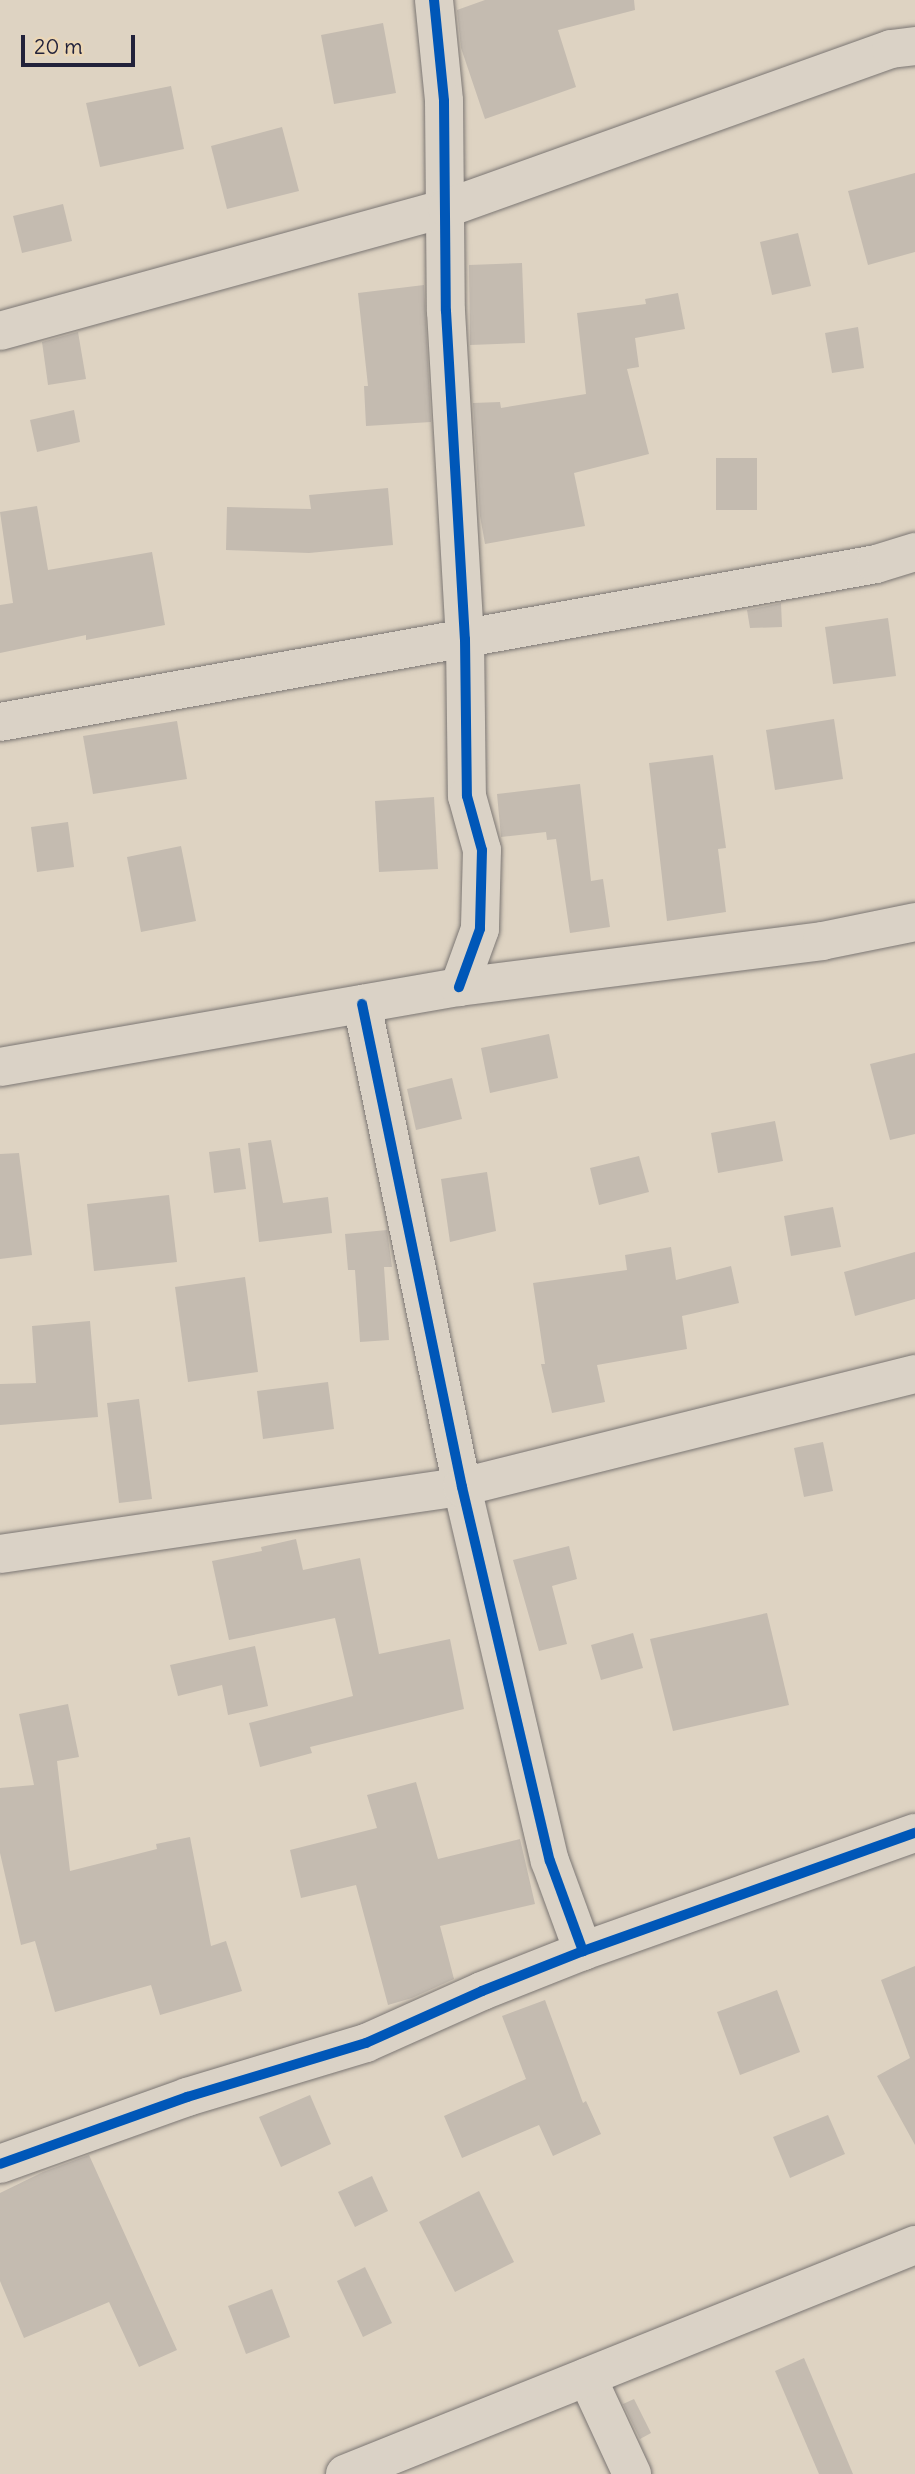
<!DOCTYPE html>
<style>
body{margin:0}
#map{position:relative;width:915px;height:2474px;overflow:hidden;background:#ded3c2;font-family:Delius,sans-serif}
div>[style]{position:absolute}
.building>*{inset:0;background:#c4bbb0}
.roads{filter:drop-shadow(0 0 2px #7b7673) drop-shadow(0 0 2px #7b7673)}
.minor>*{height:38px;margin:-19px;padding:0 19px;transform-origin:19px;border-radius:19px;background:#dad2c6}
.cycleway>*{height:10px;margin:-5px;padding:0 5px;transform-origin:5px;border-radius:5px;background:#0057b8}
span{translate:-50% -50%;white-space:nowrap;text-align:center;line-height:1.15;-webkit-text-stroke:5px #ebd6b5;paint-order:stroke}
.scale{position:absolute;left:21px;top:35px;width:114px;height:32px;box-sizing:border-box;border:4px solid #22223b;border-top:0;padding-left:9px;font-size:21px;line-height:24px;white-space:nowrap;color:#22223b;-webkit-text-stroke:5px #ebd6b5;paint-order:stroke}
</style>
<div id="map">
<div class="building">
<i style="clip-path:polygon(485px 0,634px 0,635px 10px,558px 30px,576px 87px,485px 119px,461px 48px,457px 10px)"></i>
<i style="clip-path:polygon(383px 23px,396px 93px,334px 104px,321px 35px)"></i>
<i style="clip-path:polygon(171px 86px,184px 149px,100px 167px,86px 103px)"></i>
<i style="clip-path:polygon(282px 127px,299px 191px,227px 209px,211px 146px)"></i>
<i style="clip-path:polygon(915px 173px,915px 252px,868px 265px,848px 191px)"></i>
<i style="clip-path:polygon(63px 204px,72px 241px,22px 253px,13px 216px)"></i>
<i style="clip-path:polygon(798px 233px,811px 286px,772px 295px,760px 242px)"></i>
<i style="clip-path:polygon(522px 263px,525px 343px,470px 345px,469px 265px)"></i>
<i style="clip-path:polygon(424px 285px,431px 422px,366px 426px,364px 386px,368px 386px,358px 293px)"></i>
<i style="clip-path:polygon(678px 293px,685px 329px,635px 338px,639px 367px,627px 369px,649px 454px,574px 473px,585px 526px,485px 544px,480px 516px,473px 403px,500px 402px,501px 408px,586px 394px,577px 313px,646px 304px,645px 299px)"></i>
<i style="clip-path:polygon(858px 327px,864px 368px,832px 373px,825px 333px)"></i>
<i style="clip-path:polygon(78px 332px,86px 379px,48px 385px,42px 342px)"></i>
<i style="clip-path:polygon(74px 410px,80px 442px,37px 452px,30px 420px)"></i>
<i style="clip-path:polygon(716px 458px,757px 458px,757px 510px,716px 510px)"></i>
<i style="clip-path:polygon(388px 488px,393px 545px,309px 553px,226px 550px,227px 507px,311px 509px,309px 495px)"></i>
<i style="clip-path:polygon(37px 506px,48px 570px,152px 552px,165px 625px,86px 640px,86px 635px,0 653px,0 605px,13px 603px,0 512px)"></i>
<i style="clip-path:polygon(781px 603px,782px 627px,750px 628px,747px 610px)"></i>
<i style="clip-path:polygon(888px 618px,896px 676px,833px 684px,825px 627px)"></i>
<i style="clip-path:polygon(834px 719px,843px 779px,775px 790px,766px 730px)"></i>
<i style="clip-path:polygon(177px 721px,187px 779px,93px 794px,83px 736px)"></i>
<i style="clip-path:polygon(713px 755px,726px 848px,718px 849px,726px 912px,667px 921px,649px 763px)"></i>
<i style="clip-path:polygon(580px 784px,591px 881px,603px 879px,610px 927px,570px 933px,556px 839px,547px 840px,546px 832px,501px 837px,497px 794px)"></i>
<i style="clip-path:polygon(434px 797px,438px 869px,379px 872px,375px 801px)"></i>
<i style="clip-path:polygon(68px 822px,74px 867px,37px 872px,31px 827px)"></i>
<i style="clip-path:polygon(181px 846px,196px 921px,141px 932px,127px 857px)"></i>
<i style="clip-path:polygon(549px 1034px,558px 1078px,490px 1093px,481px 1048px)"></i>
<i style="clip-path:polygon(915px 1053px,915px 1134px,890px 1140px,870px 1064px)"></i>
<i style="clip-path:polygon(452px 1078px,462px 1119px,416px 1130px,407px 1089px)"></i>
<i style="clip-path:polygon(775px 1121px,783px 1161px,718px 1173px,711px 1133px)"></i>
<i style="clip-path:polygon(271px 1140px,283px 1203px,328px 1197px,332px 1233px,259px 1242px,248px 1143px)"></i>
<i style="clip-path:polygon(240px 1148px,246px 1189px,214px 1193px,209px 1152px)"></i>
<i style="clip-path:polygon(19px 1153px,32px 1255px,0 1259px,0 1154px)"></i>
<i style="clip-path:polygon(639px 1156px,649px 1192px,599px 1205px,590px 1168px)"></i>
<i style="clip-path:polygon(487px 1172px,496px 1231px,450px 1242px,441px 1179px)"></i>
<i style="clip-path:polygon(169px 1195px,177px 1262px,94px 1271px,87px 1204px)"></i>
<i style="clip-path:polygon(833px 1207px,841px 1247px,791px 1256px,784px 1216px)"></i>
<i style="clip-path:polygon(387px 1230px,392px 1267px,384px 1267px,389px 1340px,360px 1342px,355px 1270px,348px 1270px,345px 1234px)"></i>
<i style="clip-path:polygon(671px 1247px,676px 1280px,731px 1266px,739px 1303px,682px 1316px,687px 1349px,597px 1365px,605px 1402px,552px 1413px,541px 1364px,545px 1364px,533px 1283px,627px 1270px,625px 1255px)"></i>
<i style="clip-path:polygon(915px 1252px,915px 1299px,855px 1316px,844px 1272px)"></i>
<i style="clip-path:polygon(245px 1277px,258px 1372px,188px 1382px,175px 1287px)"></i>
<i style="clip-path:polygon(90px 1321px,98px 1417px,0 1425px,0 1384px,36px 1383px,32px 1326px)"></i>
<i style="clip-path:polygon(328px 1382px,334px 1429px,263px 1439px,257px 1391px)"></i>
<i style="clip-path:polygon(139px 1399px,152px 1499px,119px 1503px,107px 1403px)"></i>
<i style="clip-path:polygon(823px 1442px,833px 1491px,804px 1497px,794px 1448px)"></i>
<i style="clip-path:polygon(296px 1539px,303px 1570px,360px 1558px,379px 1654px,450px 1639px,464px 1709px,310px 1747px,312px 1753px,260px 1767px,249px 1723px,353px 1696px,335px 1618px,229px 1640px,212px 1561px,262px 1551px,261px 1547px)"></i>
<i style="clip-path:polygon(569px 1546px,577px 1579px,552px 1586px,567px 1644px,539px 1651px,513px 1560px)"></i>
<i style="clip-path:polygon(767px 1613px,789px 1705px,673px 1731px,650px 1639px)"></i>
<i style="clip-path:polygon(633px 1633px,643px 1668px,601px 1680px,591px 1645px)"></i>
<i style="clip-path:polygon(255px 1646px,268px 1706px,228px 1715px,222px 1685px,178px 1696px,170px 1665px)"></i>
<i style="clip-path:polygon(68px 1704px,79px 1757px,57px 1761px,70px 1871px,157px 1849px,156px 1844px,190px 1837px,211px 1946px,226px 1941px,242px 1991px,160px 2015px,151px 1985px,55px 2012px,35px 1941px,21px 1945px,0 1853px,0 1788px,34px 1785px,19px 1714px)"></i>
<i style="clip-path:polygon(416px 1782px,438px 1859px,520px 1839px,535px 1904px,440px 1926px,454px 1979px,412px 1998px,388px 2005px,356px 1885px,301px 1898px,290px 1850px,377px 1828px,367px 1795px)"></i>
<i style="clip-path:polygon(915px 1966px,915px 2145px,877px 2076px,910px 2058px,881px 1980px)"></i>
<i style="clip-path:polygon(777px 1990px,800px 2052px,740px 2075px,717px 2012px)"></i>
<i style="clip-path:polygon(545px 2000px,583px 2103px,586px 2101px,601px 2134px,553px 2156px,539px 2125px,462px 2158px,444px 2116px,526px 2079px,502px 2016px)"></i>
<i style="clip-path:polygon(310px 2095px,331px 2144px,281px 2167px,259px 2117px)"></i>
<i style="clip-path:polygon(828px 2115px,845px 2154px,790px 2178px,773px 2137px)"></i>
<i style="clip-path:polygon(89px 2155px,177px 2350px,139px 2367px,109px 2302px,24px 2338px,0 2281px,0 2193px,43px 2172px)"></i>
<i style="clip-path:polygon(372px 2176px,388px 2211px,355px 2227px,338px 2192px)"></i>
<i style="clip-path:polygon(479px 2191px,514px 2262px,455px 2292px,419px 2222px)"></i>
<i style="clip-path:polygon(365px 2267px,392px 2323px,363px 2337px,337px 2281px)"></i>
<i style="clip-path:polygon(272px 2289px,290px 2337px,246px 2354px,228px 2306px)"></i>
<i style="clip-path:polygon(804px 2358px,853px 2474px,819px 2474px,775px 2371px)"></i>
<i style="clip-path:polygon(634px 2399px,651px 2433px,640px 2439px,623px 2404px)"></i>
</div>
<div class="roads">
<div class="minor">
<i style="left:434px;top:0;width:101px;rotate:84.3deg"></i>
<i style="left:444px;top:101px;width:210px;rotate:89.5deg"></i>
<i style="left:446px;top:311px;width:329px;rotate:86.7deg"></i>
<i style="left:465px;top:639px;width:157px;rotate:89.3deg"></i>
<i style="left:467px;top:796px;width:56px;rotate:74.5deg"></i>
<i style="left:482px;top:850px;width:79px;rotate:91.5deg"></i>
<i style="left:480px;top:929px;width:62px;rotate:109.9deg"></i>
<i style="left:0;top:331px;width:464px;rotate:-15.4deg"></i>
<i style="left:447px;top:208px;width:472px;rotate:-19.7deg"></i>
<i style="left:891px;top:49px;width:24px;rotate:-7deg"></i>
<i style="left:0;top:722px;width:890px;rotate:-10.22deg"></i>
<i style="left:876px;top:564px;width:41px;rotate:-17.1deg"></i>
<i style="left:362px;top:1004px;width:493px;rotate:78.3deg"></i>
<i style="left:462px;top:1487px;width:384px;rotate:76.8deg"></i>
<i style="left:550px;top:1861px;width:96px;rotate:69.9deg"></i>
<i style="left:0;top:1067px;width:466px;rotate:-9.9deg"></i>
<i style="left:459px;top:987px;width:366px;rotate:-7.2deg"></i>
<i style="left:822px;top:941px;width:95px;rotate:-11.5deg"></i>
<i style="left:0;top:1554px;width:467px;rotate:-8.3deg"></i>
<i style="left:462px;top:1487px;width:467px;rotate:-14deg"></i>
<i style="left:0;top:2164px;width:199px;rotate:-19.7deg"></i>
<i style="left:187px;top:2097px;width:187px;rotate:-16.8deg"></i>
<i style="left:366px;top:2043px;width:127px;rotate:-24.1deg"></i>
<i style="left:482px;top:1991px;width:109px;rotate:-21.6deg"></i>
<i style="left:583px;top:1951px;width:352px;rotate:-19.6deg"></i>
<i style="left:587px;top:2377px;width:107px;rotate:65.1deg"></i>
<i style="left:345px;top:2474px;width:614px;rotate:-21.89deg"></i>
</div>
</div>
<div class="cycleway">
<i style="left:434px;top:0;width:101px;rotate:84.3deg"></i>
<i style="left:444px;top:101px;width:210px;rotate:89.5deg"></i>
<i style="left:446px;top:311px;width:329px;rotate:86.7deg"></i>
<i style="left:465px;top:639px;width:157px;rotate:89.3deg"></i>
<i style="left:467px;top:796px;width:56px;rotate:74.5deg"></i>
<i style="left:482px;top:850px;width:79px;rotate:91.5deg"></i>
<i style="left:480px;top:929px;width:62px;rotate:109.9deg"></i>
<i style="left:362px;top:1004px;width:493px;rotate:78.3deg"></i>
<i style="left:462px;top:1487px;width:384px;rotate:76.8deg"></i>
<i style="left:550px;top:1861px;width:96px;rotate:69.9deg"></i>
<i style="left:0;top:2164px;width:199px;rotate:-19.7deg"></i>
<i style="left:187px;top:2097px;width:187px;rotate:-16.8deg"></i>
<i style="left:366px;top:2043px;width:127px;rotate:-24.1deg"></i>
<i style="left:482px;top:1991px;width:109px;rotate:-21.6deg"></i>
<i style="left:583px;top:1951px;width:352px;rotate:-19.6deg"></i>
</div>
<div class="scale">20 m</div>
</div>
